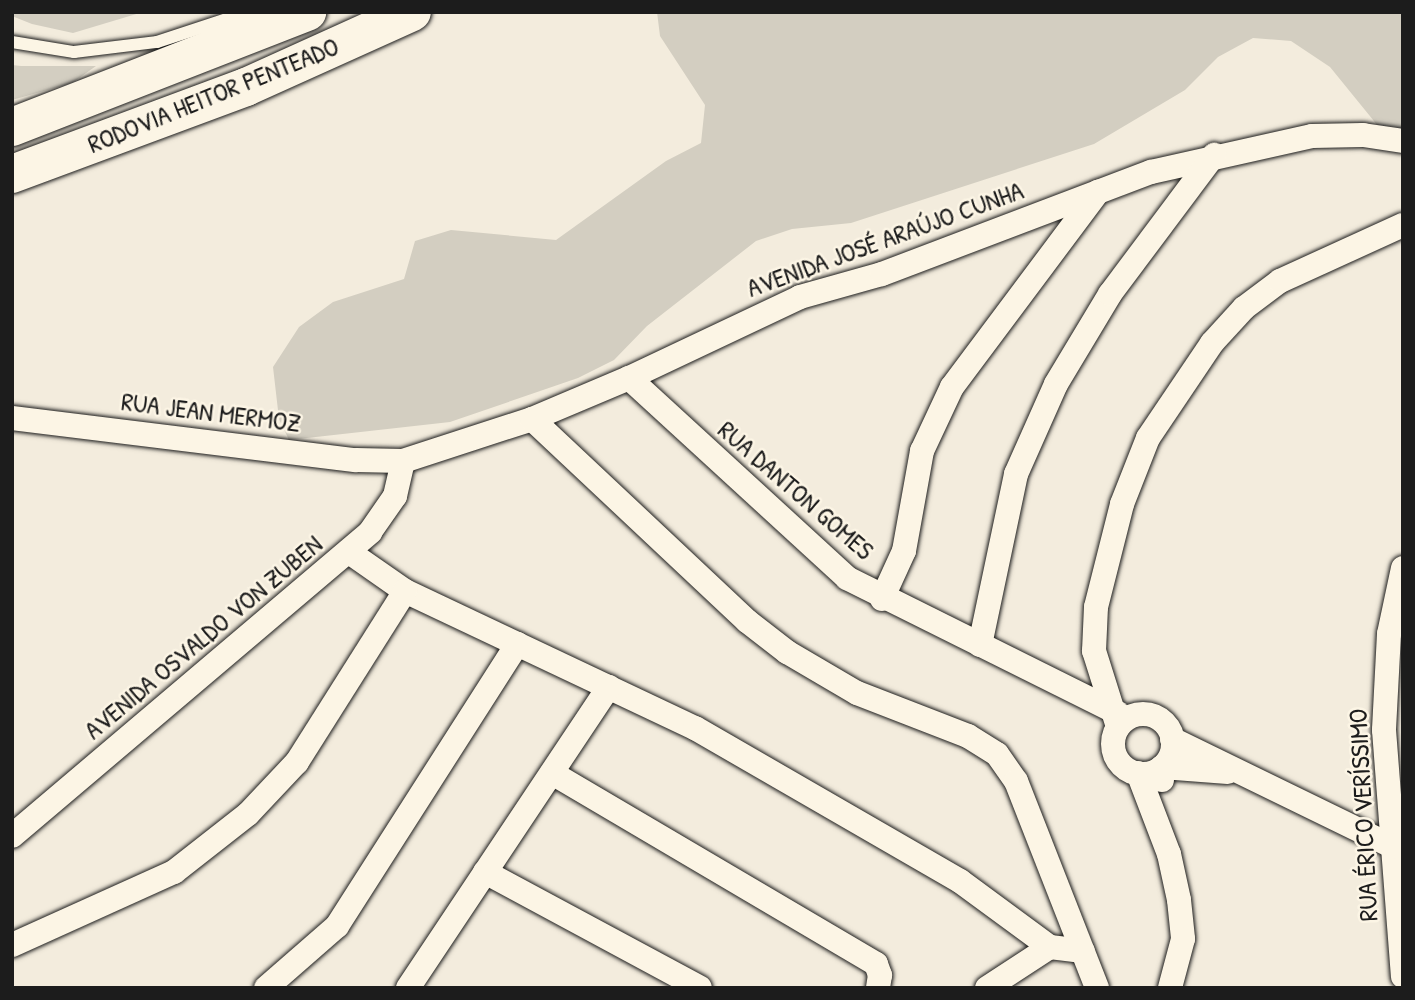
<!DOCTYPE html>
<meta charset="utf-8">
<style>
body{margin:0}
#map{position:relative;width:1415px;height:1000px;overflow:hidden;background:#f3ecdd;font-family:"Patrick Hand",sans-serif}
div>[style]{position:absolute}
.green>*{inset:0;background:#d3cec1}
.roads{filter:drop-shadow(0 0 2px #1c1c1c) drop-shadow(0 0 2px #1c1c1c)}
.lane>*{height:12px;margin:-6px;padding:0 6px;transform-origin:6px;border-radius:6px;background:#fcf5e5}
.street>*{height:24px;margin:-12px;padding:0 12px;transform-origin:12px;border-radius:12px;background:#fcf5e5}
.street>.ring{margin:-12px;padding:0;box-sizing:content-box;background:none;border:24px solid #fcf5e5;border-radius:50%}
.primary>*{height:38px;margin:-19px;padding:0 19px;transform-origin:19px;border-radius:19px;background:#fcf5e5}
span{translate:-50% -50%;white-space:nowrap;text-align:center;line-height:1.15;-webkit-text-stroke:5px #fcf5e5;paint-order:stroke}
.street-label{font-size:26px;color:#1c1c1c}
.frame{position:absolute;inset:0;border:14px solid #1c1c1c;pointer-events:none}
</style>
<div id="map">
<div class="green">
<i style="clip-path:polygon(12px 12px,143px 12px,73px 33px,32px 24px,12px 16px)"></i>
<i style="clip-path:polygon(657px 12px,1403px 12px,1403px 143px,1391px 142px,1330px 67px,1291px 41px,1253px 38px,1218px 57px,1185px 90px,1094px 144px,851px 223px,792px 229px,756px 241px,647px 326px,614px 360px,578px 378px,450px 422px,289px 440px,279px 419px,273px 367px,299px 327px,333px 302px,404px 279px,415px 241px,451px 230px,556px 240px,666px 161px,701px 143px,705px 105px,660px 36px)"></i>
<i style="clip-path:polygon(12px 65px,21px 66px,96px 66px,72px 83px,12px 100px)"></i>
</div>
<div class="roads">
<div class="lane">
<i style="left:12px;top:42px;width:63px;rotate:9.2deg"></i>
<i style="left:74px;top:52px;width:84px;rotate:-6.9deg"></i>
<i style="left:157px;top:42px;width:96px;rotate:-18.2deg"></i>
</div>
<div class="street">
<i style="left:629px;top:378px;width:296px;rotate:42.5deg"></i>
<i style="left:847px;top:578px;width:303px;rotate:26.5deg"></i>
<i style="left:12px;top:418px;width:347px;rotate:7deg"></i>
<i style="left:356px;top:460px;width:47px;rotate:1.2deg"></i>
<i style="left:403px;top:461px;width:136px;rotate:-18deg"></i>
<i style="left:532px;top:419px;width:105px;rotate:-22.9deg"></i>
<i style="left:629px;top:378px;width:189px;rotate:-25.3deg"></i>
<i style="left:800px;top:297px;width:85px;rotate:-15.7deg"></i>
<i style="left:882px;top:274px;width:288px;rotate:-20.8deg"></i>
<i style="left:1151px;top:172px;width:165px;rotate:-12.6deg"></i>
<i style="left:1312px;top:136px;width:51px;rotate:-1.1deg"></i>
<i style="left:1363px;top:135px;width:40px;rotate:8.5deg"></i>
<i style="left:532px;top:419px;width:295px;rotate:43.2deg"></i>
<i style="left:747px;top:621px;width:51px;rotate:37.8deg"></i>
<i style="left:787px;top:652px;width:81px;rotate:30.4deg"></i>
<i style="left:857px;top:693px;width:119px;rotate:21.2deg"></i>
<i style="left:968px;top:736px;width:34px;rotate:32deg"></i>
<i style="left:997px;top:754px;width:33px;rotate:55deg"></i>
<i style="left:1016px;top:781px;width:222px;rotate:68.6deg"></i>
<i style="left:349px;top:552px;width:68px;rotate:34.9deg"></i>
<i style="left:405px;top:591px;width:321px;rotate:25.3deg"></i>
<i style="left:695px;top:728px;width:306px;rotate:30deg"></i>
<i style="left:960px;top:881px;width:112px;rotate:36.3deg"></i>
<i style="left:1050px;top:947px;width:33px;rotate:7deg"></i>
<i style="left:1403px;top:568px;width:67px;rotate:102deg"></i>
<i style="left:1389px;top:634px;width:96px;rotate:93deg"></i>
<i style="left:1384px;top:730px;width:247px;rotate:85.6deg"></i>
<i style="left:882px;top:599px;width:53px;rotate:-65.4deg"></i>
<i style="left:904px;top:551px;width:102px;rotate:-79.8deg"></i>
<i style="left:922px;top:451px;width:71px;rotate:-64.9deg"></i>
<i style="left:952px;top:387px;width:244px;rotate:-53.2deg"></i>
<i style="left:980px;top:645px;width:175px;rotate:-78.1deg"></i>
<i style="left:1016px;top:474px;width:98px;rotate:-66deg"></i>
<i style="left:1056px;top:384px;width:105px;rotate:-59deg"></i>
<i style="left:1110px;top:294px;width:174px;rotate:-53.2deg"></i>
<i class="ring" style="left:1113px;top:714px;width:36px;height:36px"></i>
<i style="left:1118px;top:727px;width:80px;rotate:-107.5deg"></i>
<i style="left:1094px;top:651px;width:44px;rotate:-87.4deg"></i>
<i style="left:1096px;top:607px;width:106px;rotate:-75.8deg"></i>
<i style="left:1122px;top:504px;width:71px;rotate:-68.5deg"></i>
<i style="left:1148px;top:438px;width:115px;rotate:-56deg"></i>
<i style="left:1212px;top:343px;width:47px;rotate:-47.6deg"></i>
<i style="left:1244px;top:308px;width:45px;rotate:-36.9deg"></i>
<i style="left:1280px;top:281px;width:135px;rotate:-24.5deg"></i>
<i style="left:1172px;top:739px;width:246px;rotate:26deg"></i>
<i style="left:552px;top:773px;width:376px;rotate:30.5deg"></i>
<i style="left:876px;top:964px;width:12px;rotate:70deg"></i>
<i style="left:880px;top:975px;width:13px;rotate:99deg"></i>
<i style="left:1138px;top:773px;width:87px;rotate:69.1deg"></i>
<i style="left:1169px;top:854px;width:47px;rotate:77.7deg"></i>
<i style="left:1179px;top:900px;width:39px;rotate:84deg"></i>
<i style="left:1183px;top:939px;width:51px;rotate:104.9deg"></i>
<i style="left:1162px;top:780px;width:13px;rotate:-90deg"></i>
<i style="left:1162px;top:767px;width:66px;rotate:4.3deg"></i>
<i style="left:12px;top:836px;width:470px;rotate:-40.3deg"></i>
<i style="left:370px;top:532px;width:44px;rotate:-55.2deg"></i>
<i style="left:395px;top:496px;width:36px;rotate:-77deg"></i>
<i style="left:485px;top:872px;width:244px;rotate:28.3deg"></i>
<i style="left:12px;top:945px;width:178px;rotate:-24.3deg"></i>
<i style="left:174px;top:872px;width:94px;rotate:-38.1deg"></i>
<i style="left:248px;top:814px;width:71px;rotate:-46.7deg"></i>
<i style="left:297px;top:762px;width:202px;rotate:-57.7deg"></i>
<i style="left:266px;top:988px;width:94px;rotate:-41.1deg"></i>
<i style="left:337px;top:926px;width:335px;rotate:-57.4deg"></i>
<i style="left:408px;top:988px;width:362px;rotate:-56.3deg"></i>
<i style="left:987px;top:988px;width:75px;rotate:-33.1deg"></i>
</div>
<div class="primary">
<i style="left:12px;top:127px;width:317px;rotate:-21.3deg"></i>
<i style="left:12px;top:174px;width:250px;rotate:-20.4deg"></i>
<i style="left:246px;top:87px;width:182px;rotate:-24.3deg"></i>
</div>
</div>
<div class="street-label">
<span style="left:213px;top:95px;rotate:-22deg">RODOVIA HEITOR PENTEADO</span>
<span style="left:885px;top:239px;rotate:-20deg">AVENIDA JOSÉ ARAÚJO CUNHA</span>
<span style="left:211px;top:412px;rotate:7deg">RUA JEAN MERMOZ</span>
<span style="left:796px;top:490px;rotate:41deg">RUA DANTON GOMES</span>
<span style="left:203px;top:637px;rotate:-40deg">AVENIDA OSVALDO VON ZUBEN</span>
<span style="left:1363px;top:815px;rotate:-93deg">RUA ÉRICO VERÍSSIMO</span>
</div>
<div class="frame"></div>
</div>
